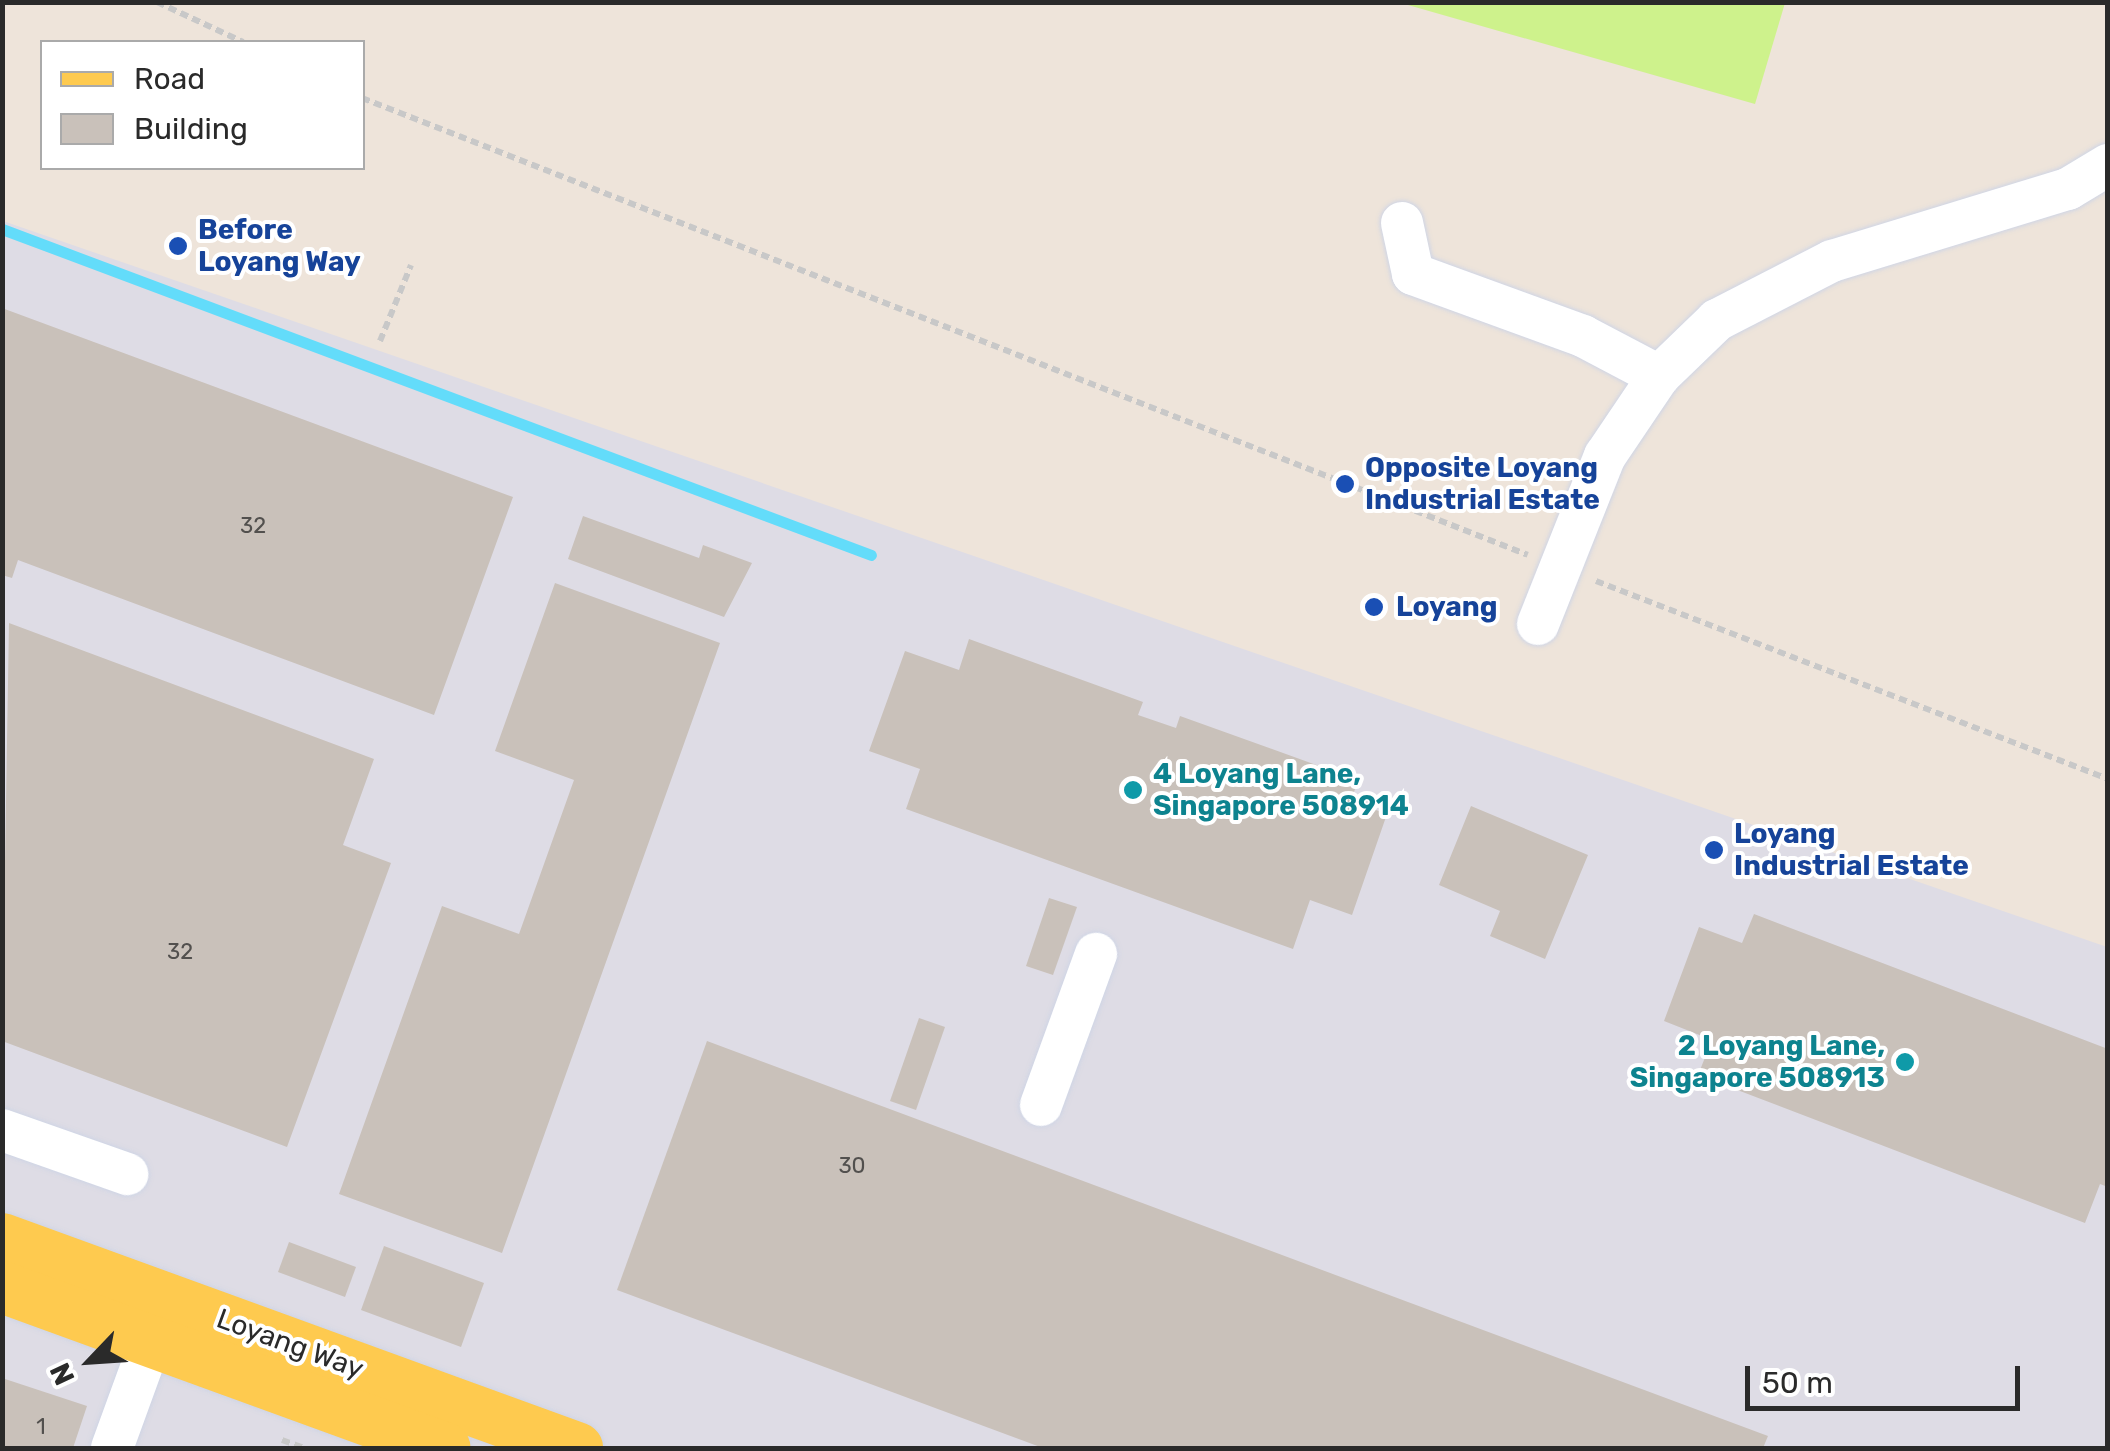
<!DOCTYPE html>
<style>
body{margin:0}
#map{position:relative;width:2110px;height:1451px;overflow:hidden;background:#eee4da;font-family:Rubik,sans-serif}
div>[style]{position:absolute}
.industrial>*{inset:0;background:#dedce5}
.pitch>*{inset:0;background:#cef28c}
.stream>*{height:11px;margin:-5.5px;padding:0 5.5px;transform-origin:5.5px;border-radius:5.5px;background:#63dcfa}
.building>*{inset:0;background:#c9c1ba}
.path>*{height:6px;margin-top:-3px;transform-origin:0;background:repeating-linear-gradient(90deg,#c8c8c8 0 8px,transparent 0 13px)}
.roads{filter:drop-shadow(0 0 2px #cfd5e5) drop-shadow(0 0 2px #cfd5e5)}
.minor>*{height:42px;margin:-21px;padding:0 21px;transform-origin:21px;border-radius:21px;background:#fff}
.major>*{height:52px;margin:-26px;padding:0 26px;transform-origin:26px;border-radius:26px;background:#feca4f}
.dots>*{width:28px;height:28px;translate:-50% -50%;box-sizing:border-box;border:5px solid #fff;border-radius:50%}
span{translate:-50% -50%;white-space:nowrap;text-align:center;line-height:1.15;-webkit-text-stroke:8px #fff;paint-order:stroke}
.number-label{font-size:22px;color:#52504e}
.number-label span{-webkit-text-stroke-width:0}
.transit-label{font-size:28px;color:#164399;font-weight:700}
.left{translate:0 -50%;text-align:left}
.culture-label{font-size:28px;color:#0d838f;font-weight:700}
.right{translate:-100% -50%;text-align:right}
.street-label{font-size:28px;color:#2a2a2a}
.frame{position:absolute;inset:0;border:5px solid #2a2a2a;pointer-events:none}
.legend{position:absolute;left:40px;top:40px;width:325px;height:130px;box-sizing:border-box;background:#fff;border:2px solid #aaa;margin:0;padding:12px 18px;list-style:none;font-size:30px;color:#2a2a2a}
.legend li{display:flex;align-items:center;gap:20px;height:50px}
.legend b{width:50px;border:2px solid #aaa}
.north{position:absolute;left:40px;top:1311px;width:100px;height:100px;-webkit-text-stroke:8px #fff;paint-order:stroke;rotate:245deg;font-size:28px;font-weight:700;line-height:40px;text-align:center;color:#2a2a2a}
.north::after{content:'';display:block;margin:auto;width:35px;height:45px;background:#2a2a2a;clip-path:polygon(50% 0,100% 100%,50% 72%,0 100%)}
.scale{position:absolute;left:1745px;top:1366px;width:275px;height:45px;box-sizing:border-box;border:5px solid #2a2a2a;border-top:0;padding-left:12px;font-size:30px;line-height:35px;white-space:nowrap;color:#2a2a2a;-webkit-text-stroke:8px #fff;paint-order:stroke}
</style>
<div id="map">
<div class="industrial">
<i style="clip-path:polygon(3px 221px,2107px 947px,2107px 1448px,3px 1448px)"></i>
</div>
<div class="pitch">
<i style="clip-path:polygon(1401px 3px,1401px 2px,1785px 3px,1755px 104px)"></i>
</div>
<div class="stream">
<i style="left:2px;top:229px;width:928px;rotate:20.56deg"></i>
</div>
<div class="building">
<i style="clip-path:polygon(2px 308px,513px 497px,434px 715px,18px 560px,12px 578px,2px 575px)"></i>
<i style="clip-path:polygon(583px 516px,699px 558px,703px 545px,752px 563px,724px 617px,568px 559px)"></i>
<i style="clip-path:polygon(555px 583px,720px 643px,502px 1253px,339px 1194px,442px 906px,519px 934px,574px 780px,495px 751px)"></i>
<i style="clip-path:polygon(9px 623px,374px 759px,343px 845px,391px 863px,287px 1147px,2px 1041px)"></i>
<i style="clip-path:polygon(969px 639px,1143px 702px,1138px 715px,1176px 728px,1180px 716px,1358px 780px,1351px 801px,1387px 814px,1352px 915px,1310px 900px,1293px 949px,906px 809px,920px 769px,869px 751px,905px 651px,959px 670px)"></i>
<i style="clip-path:polygon(1471px 806px,1588px 855px,1545px 959px,1490px 936px,1500px 911px,1439px 885px)"></i>
<i style="clip-path:polygon(1049px 898px,1077px 907px,1053px 975px,1026px 966px)"></i>
<i style="clip-path:polygon(1754px 914px,2108px 1049px,2108px 1187px,2100px 1184px,2085px 1223px,1698px 1075px,1712px 1040px,1664px 1021px,1699px 927px,1742px 943px)"></i>
<i style="clip-path:polygon(919px 1018px,945px 1027px,916px 1110px,890px 1101px)"></i>
<i style="clip-path:polygon(707px 1041px,1768px 1436px,1763px 1448px,1043px 1448px,617px 1290px)"></i>
<i style="clip-path:polygon(289px 1242px,356px 1267px,345px 1297px,278px 1272px)"></i>
<i style="clip-path:polygon(384px 1246px,484px 1283px,461px 1347px,361px 1310px)"></i>
<i style="clip-path:polygon(2px 1378px,87px 1406px,73px 1448px,2px 1448px)"></i>
</div>
<div class="path">
<i style="left:157px;top:2px;width:95px;rotate:24.9deg"></i>
<i style="left:362px;top:98px;width:1252px;rotate:21.4deg"></i>
<i style="left:380px;top:341px;width:82px;rotate:-67.8deg"></i>
<i style="left:1596px;top:581px;width:549px;rotate:21.14deg"></i>
<i style="left:282px;top:1440px;width:23px;rotate:20deg"></i>
</div>
<div class="roads">
<div class="minor">
<i style="left:1402px;top:223px;width:52px;rotate:77.8deg"></i>
<i style="left:1413px;top:274px;width:181px;rotate:20deg"></i>
<i style="left:1583px;top:336px;width:86px;rotate:27.8deg"></i>
<i style="left:1538px;top:624px;width:181px;rotate:-68.3deg"></i>
<i style="left:1605px;top:456px;width:97px;rotate:-56deg"></i>
<i style="left:1659px;top:376px;width:81px;rotate:-44deg"></i>
<i style="left:1717px;top:320px;width:129px;rotate:-27.2deg"></i>
<i style="left:1832px;top:261px;width:247px;rotate:-17deg"></i>
<i style="left:2068px;top:189px;width:47px;rotate:-31deg"></i>
<i style="left:1041px;top:1105px;width:161px;rotate:-70deg"></i>
<i style="left:2px;top:1130px;width:133px;rotate:19.4deg"></i>
<i style="left:112px;top:1448px;width:114px;rotate:-70deg"></i>
</div>
<div class="major">
<i style="left:2px;top:1239px;width:612px;rotate:19.98deg"></i>
<i style="left:2px;top:1287px;width:471px;rotate:20deg"></i>
</div>
</div>
<div class="dots">
<i style="left:178px;top:246px;background:#1a4fb4"></i>
<i style="left:1345px;top:484px;background:#1a4fb4"></i>
<i style="left:1374px;top:607px;background:#1a4fb4"></i>
<i style="left:1133px;top:790px;background:#0f9aa8"></i>
<i style="left:1714px;top:850px;background:#1a4fb4"></i>
<i style="left:1905px;top:1062px;background:#0f9aa8"></i>
</div>
<div class="number-label">
<span style="left:253px;top:526px">32</span>
<span style="left:180px;top:952px">32</span>
<span style="left:852px;top:1166px">30</span>
<span style="left:41px;top:1427px">1</span>
</div>
<div class="transit-label">
<span class="left" style="left:198px;top:246px">Before<br>Loyang Way</span>
<span class="left" style="left:1365px;top:484px">Opposite Loyang<br>Industrial Estate</span>
<span class="left" style="left:1396px;top:607px">Loyang</span>
<span class="left" style="left:1734px;top:850px">Loyang<br>Industrial Estate</span>
</div>
<div class="culture-label">
<span class="left" style="left:1153px;top:790px">4 Loyang Lane,<br>Singapore 508914</span>
<span class="right" style="left:1885px;top:1062px">2 Loyang Lane,<br>Singapore 508913</span>
</div>
<div class="street-label">
<span style="left:290px;top:1344px;rotate:20deg">Loyang Way</span>
</div>
<div class="frame"></div>
<ul class="legend">
<li><b style="height:12px;background:#feca4f"></b>Road</li>
<li><b style="height:28px;background:#c9c1ba"></b>Building</li>
</ul>
<div class="north">N</div>
<div class="scale">50 m</div>
</div>
